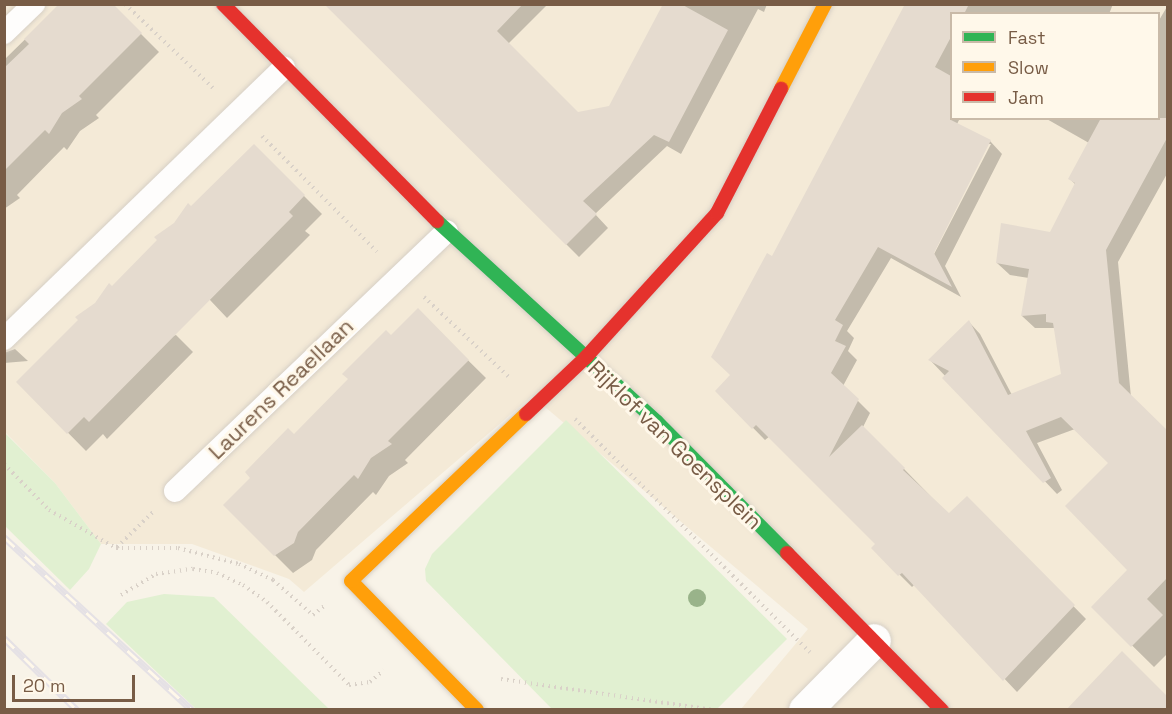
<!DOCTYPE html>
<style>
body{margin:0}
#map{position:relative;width:1172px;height:714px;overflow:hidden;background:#f8f3e8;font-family:"Space Grotesk",sans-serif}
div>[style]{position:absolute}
.residential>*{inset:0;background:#f4ead7}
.green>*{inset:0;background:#e1f0d1}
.shadow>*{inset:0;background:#0003}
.building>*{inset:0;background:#e5dbcf}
.path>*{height:4px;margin-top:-2px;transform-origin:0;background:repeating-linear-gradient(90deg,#d9d1c8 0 1.5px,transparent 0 6px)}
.roads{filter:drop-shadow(0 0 2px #d6cfc5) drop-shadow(0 0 2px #d6cfc5)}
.lane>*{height:22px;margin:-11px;padding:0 11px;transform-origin:11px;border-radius:11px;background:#fefdfc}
.street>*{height:33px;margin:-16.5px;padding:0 16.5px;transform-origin:16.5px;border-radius:16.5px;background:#fefdfc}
.fast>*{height:14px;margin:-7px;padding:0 7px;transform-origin:7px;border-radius:7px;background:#30b455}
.slow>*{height:14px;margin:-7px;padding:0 7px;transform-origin:7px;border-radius:7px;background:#ff9f0a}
.jam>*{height:14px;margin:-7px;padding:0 7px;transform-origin:7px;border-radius:7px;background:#e5322d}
.rail>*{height:7px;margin-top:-3.5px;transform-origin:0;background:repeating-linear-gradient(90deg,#fff8ea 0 14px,#e5e1e5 0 28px);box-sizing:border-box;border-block:2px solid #e5e1e5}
.trees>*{width:18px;height:18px;margin:-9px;border-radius:50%;background:#99b38a}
span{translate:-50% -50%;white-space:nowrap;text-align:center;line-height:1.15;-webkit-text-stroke:6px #fff8ea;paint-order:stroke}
.street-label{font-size:22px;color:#785c46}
.frame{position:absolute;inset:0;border:6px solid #785c46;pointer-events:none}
.legend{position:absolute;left:950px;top:12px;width:210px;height:108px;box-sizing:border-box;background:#fff8ea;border:2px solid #c9baa8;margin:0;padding:8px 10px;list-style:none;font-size:18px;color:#785c46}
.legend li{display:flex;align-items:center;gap:12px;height:30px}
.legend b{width:30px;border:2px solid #c9baa8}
.scale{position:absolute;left:12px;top:675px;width:123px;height:27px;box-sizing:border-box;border:3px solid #785c46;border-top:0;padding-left:8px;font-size:18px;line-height:21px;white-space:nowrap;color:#785c46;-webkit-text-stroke:4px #fff8ea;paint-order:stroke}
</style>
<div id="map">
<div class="residential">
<i style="clip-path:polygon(evenodd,4px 5px,1167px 5px,1167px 709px,741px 709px,808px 629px,532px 396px,304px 592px,289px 579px,192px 544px,101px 544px,55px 483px,5px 432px,4px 5px,952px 14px,1158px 14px,1158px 118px,952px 118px,952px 14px)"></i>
</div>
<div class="green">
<i style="clip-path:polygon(566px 420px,787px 639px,717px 709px,552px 709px,426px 581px,425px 569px,432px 554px)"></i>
<i style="clip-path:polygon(4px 432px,55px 483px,101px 544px,89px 569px,70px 590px,5px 526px)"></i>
<i style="clip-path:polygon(164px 594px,214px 597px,329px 709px,196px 709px,106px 624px,127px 602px)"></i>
</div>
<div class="shadow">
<i style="clip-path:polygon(61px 4px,111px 4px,159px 52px,96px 115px,99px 118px,80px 131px,67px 150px,64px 147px,17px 195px,20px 198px,4px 209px,4px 60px)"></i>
<i style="clip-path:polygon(337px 4px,548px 4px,508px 44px,578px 113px,610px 107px,664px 4px,767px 4px,764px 12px,758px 9px,681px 154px,667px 146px,595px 214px,608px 228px,579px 257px,333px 11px)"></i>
<i style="clip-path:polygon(evenodd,907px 4px,1113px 4px,1109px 14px,952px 14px,952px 118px,960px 118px,957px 124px,990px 141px,1002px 154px,945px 266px,961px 297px,891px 258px,847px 331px,854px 338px,848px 351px,857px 360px,843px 386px,870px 413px,863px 427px,949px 515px,967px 498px,1086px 619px,1017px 692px,915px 584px,912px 587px,873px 548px,877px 544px,770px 436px,765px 440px,717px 391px,732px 375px,773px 258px,907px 4px,987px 144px,991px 144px,931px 260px,929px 259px,987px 144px)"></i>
<i style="clip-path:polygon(1168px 5px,1168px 172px,1118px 262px,1131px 397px,1168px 432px,1168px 653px,1154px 667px,1093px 607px,1129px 570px,1110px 463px,1075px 429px,1037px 443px,1062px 490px,1057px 494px,930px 360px,969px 322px,980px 334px,1012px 395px,1062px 375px,1055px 328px,1035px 328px,1022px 316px,1029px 278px,1010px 275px,997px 263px,1051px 233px,1076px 185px,1070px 179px,1089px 143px,1045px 118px,1158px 118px,1158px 22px)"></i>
<i style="clip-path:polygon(254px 146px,322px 214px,305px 231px,310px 235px,227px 318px,210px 300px,192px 209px)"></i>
<i style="clip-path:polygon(418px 311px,486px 378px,405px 460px,408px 463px,389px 476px,376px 495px,373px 492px,316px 550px,312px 560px,293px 573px,225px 505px)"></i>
<i style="clip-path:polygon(176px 335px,193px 352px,107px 439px,103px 434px,86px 451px,18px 382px)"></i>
<i style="clip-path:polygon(15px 349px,28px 361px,4px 363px,4px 353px)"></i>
</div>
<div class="building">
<i style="clip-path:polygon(59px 4px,113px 4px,142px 33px,79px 96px,82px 99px,62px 113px,49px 134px,45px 130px,4px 171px,4px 68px,29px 44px,24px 39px)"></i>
<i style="clip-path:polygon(324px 4px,523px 4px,497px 31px,578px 112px,609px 106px,663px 4px,681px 4px,728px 30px,669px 142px,654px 135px,583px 201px,597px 214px,566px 245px)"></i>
<i style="clip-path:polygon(905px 4px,969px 4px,964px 14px,951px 14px,951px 37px,935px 67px,951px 76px,951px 120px,991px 140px,934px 253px,952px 287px,878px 247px,835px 320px,843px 325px,835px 341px,846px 346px,831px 373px,859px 399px,829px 457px,862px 425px,905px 468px,903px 470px,949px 513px,967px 496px,1075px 605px,1003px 681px,902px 573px,898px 576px,871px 548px,875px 544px,756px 425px,752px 429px,715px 391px,730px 375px,711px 357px,767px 253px,772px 256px)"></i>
<i style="clip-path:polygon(1101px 118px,1167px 118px,1167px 138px,1106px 250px,1119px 383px,1167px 430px,1167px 578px,1147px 599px,1163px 615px,1131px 647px,1091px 607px,1127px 570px,1065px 506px,1108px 463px,1061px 417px,1026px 431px,1051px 478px,1043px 483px,942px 378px,949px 371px,928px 360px,969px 320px,1008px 395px,1061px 374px,1053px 323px,1046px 322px,1046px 314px,1021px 316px,1029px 269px,996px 263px,1001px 223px,1050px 232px,1075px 183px,1068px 179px)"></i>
<i style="clip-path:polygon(254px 144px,305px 195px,289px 212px,293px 216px,89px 422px,84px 417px,67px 434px,16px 382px,78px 320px,75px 317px,95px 303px,109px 283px,112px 286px,157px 240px,154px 237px,174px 223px,188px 203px,191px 206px)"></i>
<i style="clip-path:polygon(418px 308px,469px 360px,388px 441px,392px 444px,371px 458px,358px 479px,354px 475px,298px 532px,294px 543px,274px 556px,223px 505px,250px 478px,245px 472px,288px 428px,294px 434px,348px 379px,342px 374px,386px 330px,391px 335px)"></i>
<i style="clip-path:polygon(1122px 651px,1167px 696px,1167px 710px,1066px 710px)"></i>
</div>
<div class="path">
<i style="left:125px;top:4px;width:126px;rotate:43.7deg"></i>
<i style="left:262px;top:136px;width:163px;rotate:45.2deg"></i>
<i style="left:424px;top:297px;width:118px;rotate:43.3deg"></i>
<i style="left:575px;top:419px;width:331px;rotate:44.8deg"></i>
<i style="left:4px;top:464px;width:64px;rotate:45.6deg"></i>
<i style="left:49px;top:510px;width:77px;rotate:29.6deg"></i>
<i style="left:116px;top:548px;width:62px"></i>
<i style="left:178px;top:548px;width:63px;rotate:14.7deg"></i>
<i style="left:239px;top:564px;width:38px;rotate:25deg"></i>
<i style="left:273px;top:580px;width:53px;rotate:41.2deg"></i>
<i style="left:313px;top:615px;width:14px;rotate:-39deg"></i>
<i style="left:117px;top:547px;width:50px;rotate:-44.2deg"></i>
<i style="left:121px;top:595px;width:41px;rotate:-31deg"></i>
<i style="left:156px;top:574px;width:37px;rotate:-8deg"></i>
<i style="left:193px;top:569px;width:24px;rotate:9deg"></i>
<i style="left:217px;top:573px;width:29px;rotate:25deg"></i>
<i style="left:243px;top:585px;width:29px;rotate:35deg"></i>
<i style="left:267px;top:602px;width:117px;rotate:45.3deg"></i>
<i style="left:349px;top:685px;width:21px;rotate:-8deg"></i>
<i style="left:370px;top:682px;width:18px;rotate:-41deg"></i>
<i style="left:501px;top:679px;width:215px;rotate:8.3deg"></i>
</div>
<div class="roads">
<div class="lane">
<i style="left:4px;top:33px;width:42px;rotate:-44deg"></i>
<i style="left:4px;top:339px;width:390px;rotate:-44.1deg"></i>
<i style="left:175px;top:491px;width:376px;rotate:-43.7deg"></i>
</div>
<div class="street">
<i style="left:805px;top:710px;width:98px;rotate:-45.4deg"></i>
</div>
<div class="fast">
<i style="left:437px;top:221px;width:298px;rotate:42.4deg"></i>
<i style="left:657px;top:422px;width:185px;rotate:45.2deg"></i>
</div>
<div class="slow">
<i style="left:781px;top:89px;width:96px;rotate:-62.6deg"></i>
<i style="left:477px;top:710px;width:180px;rotate:-134.3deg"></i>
<i style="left:351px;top:581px;width:242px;rotate:-43.7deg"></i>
</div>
<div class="jam">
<i style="left:223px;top:4px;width:305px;rotate:45.4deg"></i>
<i style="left:526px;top:414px;width:83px;rotate:-43.5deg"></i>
<i style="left:586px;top:357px;width:195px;rotate:-47.7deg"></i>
<i style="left:717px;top:213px;width:140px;rotate:-62.7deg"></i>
<i style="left:787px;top:553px;width:221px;rotate:45.4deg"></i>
</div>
</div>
<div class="rail">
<i style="left:4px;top:537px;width:255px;rotate:42.6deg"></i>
<i style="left:4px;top:638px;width:103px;rotate:44.6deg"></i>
</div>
<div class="trees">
<i style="left:697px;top:598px"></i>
</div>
<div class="street-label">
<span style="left:281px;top:389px;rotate:-44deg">Laurens Reaellaan</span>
<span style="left:675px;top:445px;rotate:44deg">Rijklof van Goensplein</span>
</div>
<div class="frame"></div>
<ul class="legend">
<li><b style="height:8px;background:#30b455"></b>Fast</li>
<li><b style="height:8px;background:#ff9f0a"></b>Slow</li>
<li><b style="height:8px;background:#e5322d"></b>Jam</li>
</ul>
<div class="scale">20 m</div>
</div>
